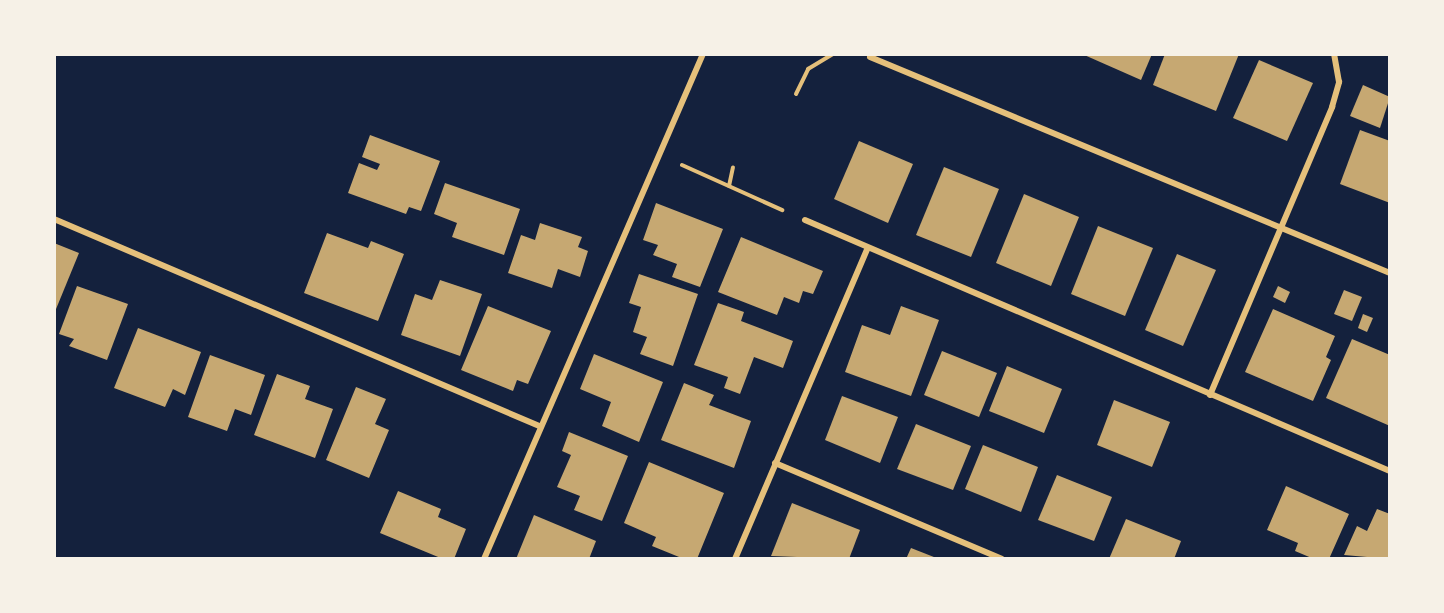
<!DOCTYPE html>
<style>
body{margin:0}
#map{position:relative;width:1444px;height:613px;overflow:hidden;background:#14213d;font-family:Signika,sans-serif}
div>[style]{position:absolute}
.building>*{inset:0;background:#c6a872}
.path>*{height:4px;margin:-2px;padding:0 2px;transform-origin:2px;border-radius:2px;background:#e5c07b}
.minor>*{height:6px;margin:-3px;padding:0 3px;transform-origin:3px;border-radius:3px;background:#e5c07b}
span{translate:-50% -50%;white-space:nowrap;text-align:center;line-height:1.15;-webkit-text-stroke:6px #f6f1e7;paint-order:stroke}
.frame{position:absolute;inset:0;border:56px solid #f6f1e7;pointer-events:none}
</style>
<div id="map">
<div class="building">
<i style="clip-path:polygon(1082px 54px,1152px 54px,1141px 80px)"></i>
<i style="clip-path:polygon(1165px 54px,1239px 54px,1216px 111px,1153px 85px)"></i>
<i style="clip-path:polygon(1259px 60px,1313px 83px,1287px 141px,1233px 118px)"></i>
<i style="clip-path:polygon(1363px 85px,1390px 97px,1380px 128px,1350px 116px)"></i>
<i style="clip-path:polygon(1360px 130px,1390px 141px,1390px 203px,1340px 184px)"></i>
<i style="clip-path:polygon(370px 135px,440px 161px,421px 211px,409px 207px,406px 214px,348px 193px,359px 163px,377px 170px,380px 164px,362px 157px)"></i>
<i style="clip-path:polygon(859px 141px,913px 164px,888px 223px,834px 199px)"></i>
<i style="clip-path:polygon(944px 167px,999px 189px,971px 257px,916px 235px)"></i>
<i style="clip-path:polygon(445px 183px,520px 209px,504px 255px,452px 237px,457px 223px,434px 214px)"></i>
<i style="clip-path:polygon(1024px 194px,1079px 217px,1051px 286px,996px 263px)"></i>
<i style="clip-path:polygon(656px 203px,723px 229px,700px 287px,672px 277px,677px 264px,653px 255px,658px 245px,643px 240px)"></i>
<i style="clip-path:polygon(540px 223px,582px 237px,578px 247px,588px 251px,580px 277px,558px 269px,552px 288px,508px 273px,521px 235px,535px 240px)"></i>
<i style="clip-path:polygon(1098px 226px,1153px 248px,1125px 316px,1071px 294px)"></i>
<i style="clip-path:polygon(327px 233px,368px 248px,371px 241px,404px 254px,378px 321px,304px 293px)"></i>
<i style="clip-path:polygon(741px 237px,823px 271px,813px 294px,803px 291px,799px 303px,784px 297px,777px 315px,718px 292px)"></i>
<i style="clip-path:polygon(54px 243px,79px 253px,54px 314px)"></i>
<i style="clip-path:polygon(1177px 254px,1216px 270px,1183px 346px,1145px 330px)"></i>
<i style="clip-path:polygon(639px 274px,698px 294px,673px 366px,640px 354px,647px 337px,633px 332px,641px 307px,629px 303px)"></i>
<i style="clip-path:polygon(440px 280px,482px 294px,460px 356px,401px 335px,415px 294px,432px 300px)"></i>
<i style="clip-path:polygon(77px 286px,128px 304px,107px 360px,69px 346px,74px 339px,59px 334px)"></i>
<i style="clip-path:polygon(1278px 286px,1290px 292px,1285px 303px,1273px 297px)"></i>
<i style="clip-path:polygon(1344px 290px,1362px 297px,1352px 321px,1334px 314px)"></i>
<i style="clip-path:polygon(718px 303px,744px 312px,741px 321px,793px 341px,783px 368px,754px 357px,740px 394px,724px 388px,728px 377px,694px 365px)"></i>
<i style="clip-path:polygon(488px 306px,551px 331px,528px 384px,517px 380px,513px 391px,461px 370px)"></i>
<i style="clip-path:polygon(901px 306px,939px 320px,911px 396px,845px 372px,862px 325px,890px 335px)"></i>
<i style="clip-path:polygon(1273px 309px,1335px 336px,1326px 357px,1331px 360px,1313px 401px,1245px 372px)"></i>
<i style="clip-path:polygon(1363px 314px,1373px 318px,1367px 332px,1358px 328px)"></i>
<i style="clip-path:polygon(138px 328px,201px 352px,185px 395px,173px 389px,165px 407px,114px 388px)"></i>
<i style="clip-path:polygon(1352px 339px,1390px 355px,1390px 426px,1326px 398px)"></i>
<i style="clip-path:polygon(942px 351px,997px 373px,979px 417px,924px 395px)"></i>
<i style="clip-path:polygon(594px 354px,663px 382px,639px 442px,602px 426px,611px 402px,580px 389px)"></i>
<i style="clip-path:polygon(210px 355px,265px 375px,251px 415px,235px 409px,227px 431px,188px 417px)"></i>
<i style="clip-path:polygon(1007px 366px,1062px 389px,1044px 433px,989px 411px)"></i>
<i style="clip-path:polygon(277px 374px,310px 386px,305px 399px,333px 409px,315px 458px,254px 435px)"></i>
<i style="clip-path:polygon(684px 383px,714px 395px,709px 405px,751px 421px,734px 468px,661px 440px)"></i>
<i style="clip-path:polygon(356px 387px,386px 399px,375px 424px,389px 430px,369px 478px,326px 460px)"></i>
<i style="clip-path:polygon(842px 396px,898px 417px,880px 463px,825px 440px)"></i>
<i style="clip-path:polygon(1114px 400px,1170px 422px,1152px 467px,1097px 445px)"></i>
<i style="clip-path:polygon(916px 424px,971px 446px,953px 490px,897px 469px)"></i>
<i style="clip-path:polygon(569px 432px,628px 456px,602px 521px,574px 510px,580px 496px,557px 487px,571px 455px,562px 451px)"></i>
<i style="clip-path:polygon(983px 445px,1038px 467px,1021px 512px,965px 489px)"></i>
<i style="clip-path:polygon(649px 462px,724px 493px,697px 559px,684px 559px,652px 546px,656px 537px,624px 523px)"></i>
<i style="clip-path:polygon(1057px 475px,1112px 497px,1094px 541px,1038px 520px)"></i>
<i style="clip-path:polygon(1286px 486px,1349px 514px,1329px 559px,1314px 559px,1295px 551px,1298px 543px,1267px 530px)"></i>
<i style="clip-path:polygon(398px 491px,441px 509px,438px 517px,466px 529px,454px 559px,443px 559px,380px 533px)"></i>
<i style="clip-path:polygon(792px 503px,860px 530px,849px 559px,771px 556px)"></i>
<i style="clip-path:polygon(1377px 509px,1390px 514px,1390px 559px,1344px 555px,1357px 526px,1367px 531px)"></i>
<i style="clip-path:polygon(534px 515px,596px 541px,589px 559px,516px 559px)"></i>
<i style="clip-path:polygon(1126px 519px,1181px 541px,1174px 559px,1109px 559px)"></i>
<i style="clip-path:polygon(911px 548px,939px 559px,906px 559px)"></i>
</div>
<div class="path">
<i style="left:796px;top:94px;width:28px;rotate:-64deg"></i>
<i style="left:808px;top:69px;width:29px;rotate:-31deg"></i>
<i style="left:682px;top:165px;width:110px;rotate:24.2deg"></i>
<i style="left:729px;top:186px;width:19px;rotate:-78deg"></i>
</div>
<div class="minor">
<i style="left:870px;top:57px;width:563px;rotate:22.56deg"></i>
<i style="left:54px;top:219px;width:527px;rotate:23.11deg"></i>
<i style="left:805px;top:220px;width:637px;rotate:23.22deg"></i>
<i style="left:1210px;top:395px;width:313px;rotate:-67deg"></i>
<i style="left:1332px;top:107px;width:26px;rotate:-74deg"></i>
<i style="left:1339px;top:82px;width:28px;rotate:-100deg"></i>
<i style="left:775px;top:463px;width:246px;rotate:22.9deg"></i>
<i style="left:484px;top:559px;width:550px;rotate:-66.56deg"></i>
<i style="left:735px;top:559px;width:337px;rotate:-66.9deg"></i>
</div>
<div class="frame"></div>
</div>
